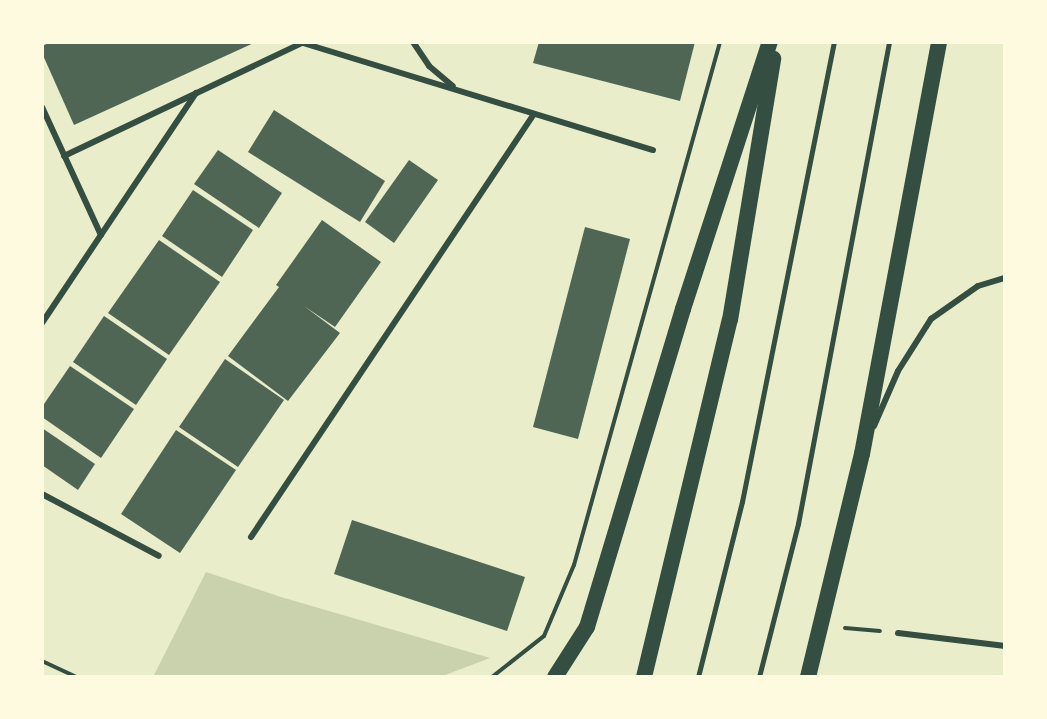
<!DOCTYPE html>
<style>
body{margin:0}
#map{position:relative;width:1047px;height:719px;overflow:hidden;background:#e9edc9;font-family:Merriweather,serif}
div>[style]{position:absolute}
.green>*{inset:0;background:#cad2ad}
.building>*{inset:0;background:#4f6655}
.path>*{height:4px;margin:-2px;padding:0 2px;transform-origin:2px;border-radius:2px;background:#344e41}
.service>*{height:4.5px;margin:-2.25px;padding:0 2.25px;transform-origin:2.25px;border-radius:2.25px;background:#344e41}
.minor>*{height:6px;margin:-3px;padding:0 3px;transform-origin:3px;border-radius:3px;background:#344e41}
.trunk>*{height:16px;margin:-8px;padding:0 8px;transform-origin:8px;border-radius:8px;background:#344e41}
span{translate:-50% -50%;white-space:nowrap;text-align:center;line-height:1.15;-webkit-text-stroke:4.5px #fefae0;paint-order:stroke}
.frame{position:absolute;inset:0;border:44px solid #fefae0;pointer-events:none}
</style>
<div id="map">
<div class="green">
<i style="clip-path:polygon(206px 572px,281px 597px,490px 658px,440px 677px,153px 677px)"></i>
</div>
<div class="building">
<i style="clip-path:polygon(51px 42px,256px 42px,74px 125px,42px 53px,42px 46px)"></i>
<i style="clip-path:polygon(539px 42px,695px 42px,680px 101px,533px 63px)"></i>
<i style="clip-path:polygon(274px 110px,385px 181px,360px 222px,248px 152px)"></i>
<i style="clip-path:polygon(218px 150px,282px 193px,259px 228px,194px 184px)"></i>
<i style="clip-path:polygon(409px 160px,438px 180px,394px 243px,365px 222px)"></i>
<i style="clip-path:polygon(193px 190px,253px 230px,222px 277px,162px 236px)"></i>
<i style="clip-path:polygon(322px 220px,381px 262px,335px 327px,304px 306px,340px 333px,288px 401px,228px 356px,279px 287px,276px 285px)"></i>
<i style="clip-path:polygon(585px 227px,630px 239px,578px 439px,533px 427px)"></i>
<i style="clip-path:polygon(159px 240px,220px 282px,169px 355px,108px 313px)"></i>
<i style="clip-path:polygon(104px 316px,167px 359px,136px 405px,73px 362px)"></i>
<i style="clip-path:polygon(225px 359px,284px 400px,238px 467px,179px 427px)"></i>
<i style="clip-path:polygon(70px 366px,134px 409px,101px 458px,42px 417px,42px 407px)"></i>
<i style="clip-path:polygon(42px 428px,95px 464px,78px 490px,42px 465px)"></i>
<i style="clip-path:polygon(176px 430px,236px 470px,180px 553px,121px 514px)"></i>
<i style="clip-path:polygon(352px 520px,525px 577px,507px 631px,334px 574px)"></i>
</div>
<div class="path">
<i style="left:845px;top:628px;width:35px;rotate:5deg"></i>
<i style="left:42px;top:661px;width:38px;rotate:25deg"></i>
<i style="left:492px;top:677px;width:66px;rotate:-38.3deg"></i>
<i style="left:544px;top:636px;width:77px;rotate:-67.1deg"></i>
<i style="left:574px;top:565px;width:543px;rotate:-74.4deg"></i>
</div>
<div class="service">
<i style="left:698px;top:677px;width:180px;rotate:-75.9deg"></i>
<i style="left:742px;top:502px;width:469px;rotate:-78.7deg"></i>
<i style="left:759px;top:677px;width:158px;rotate:-75.7deg"></i>
<i style="left:798px;top:524px;width:491px;rotate:-79.3deg"></i>
</div>
<div class="minor">
<i style="left:413px;top:42px;width:29px;rotate:56deg"></i>
<i style="left:429px;top:66px;width:31px;rotate:40deg"></i>
<i style="left:303px;top:43px;width:366px;rotate:17deg"></i>
<i style="left:42px;top:107px;width:141px;rotate:65.3deg"></i>
<i style="left:64px;top:156px;width:266px;rotate:-25.4deg"></i>
<i style="left:42px;top:323px;width:277px;rotate:-56.2deg"></i>
<i style="left:874px;top:426px;width:60px;rotate:-66.4deg"></i>
<i style="left:898px;top:371px;width:62px;rotate:-57.6deg"></i>
<i style="left:931px;top:319px;width:57px;rotate:-35.1deg"></i>
<i style="left:978px;top:286px;width:28px;rotate:-17deg"></i>
<i style="left:42px;top:494px;width:132px;rotate:27.9deg"></i>
<i style="left:251px;top:537px;width:509px;rotate:-56.22deg"></i>
<i style="left:898px;top:633px;width:108px;rotate:6.9deg"></i>
</div>
<div class="trunk">
<i style="left:555px;top:677px;width:59px;rotate:-57.4deg"></i>
<i style="left:587px;top:627px;width:332px;rotate:-73.2deg"></i>
<i style="left:683px;top:309px;width:281px;rotate:-72deg"></i>
<i style="left:644px;top:677px;width:367px;rotate:-76.5deg"></i>
<i style="left:730px;top:320px;width:265px;rotate:-80.6deg"></i>
<i style="left:808px;top:677px;width:229px;rotate:-76.4deg"></i>
<i style="left:862px;top:454px;width:419px;rotate:-79.4deg"></i>
</div>
<div class="frame"></div>
</div>
